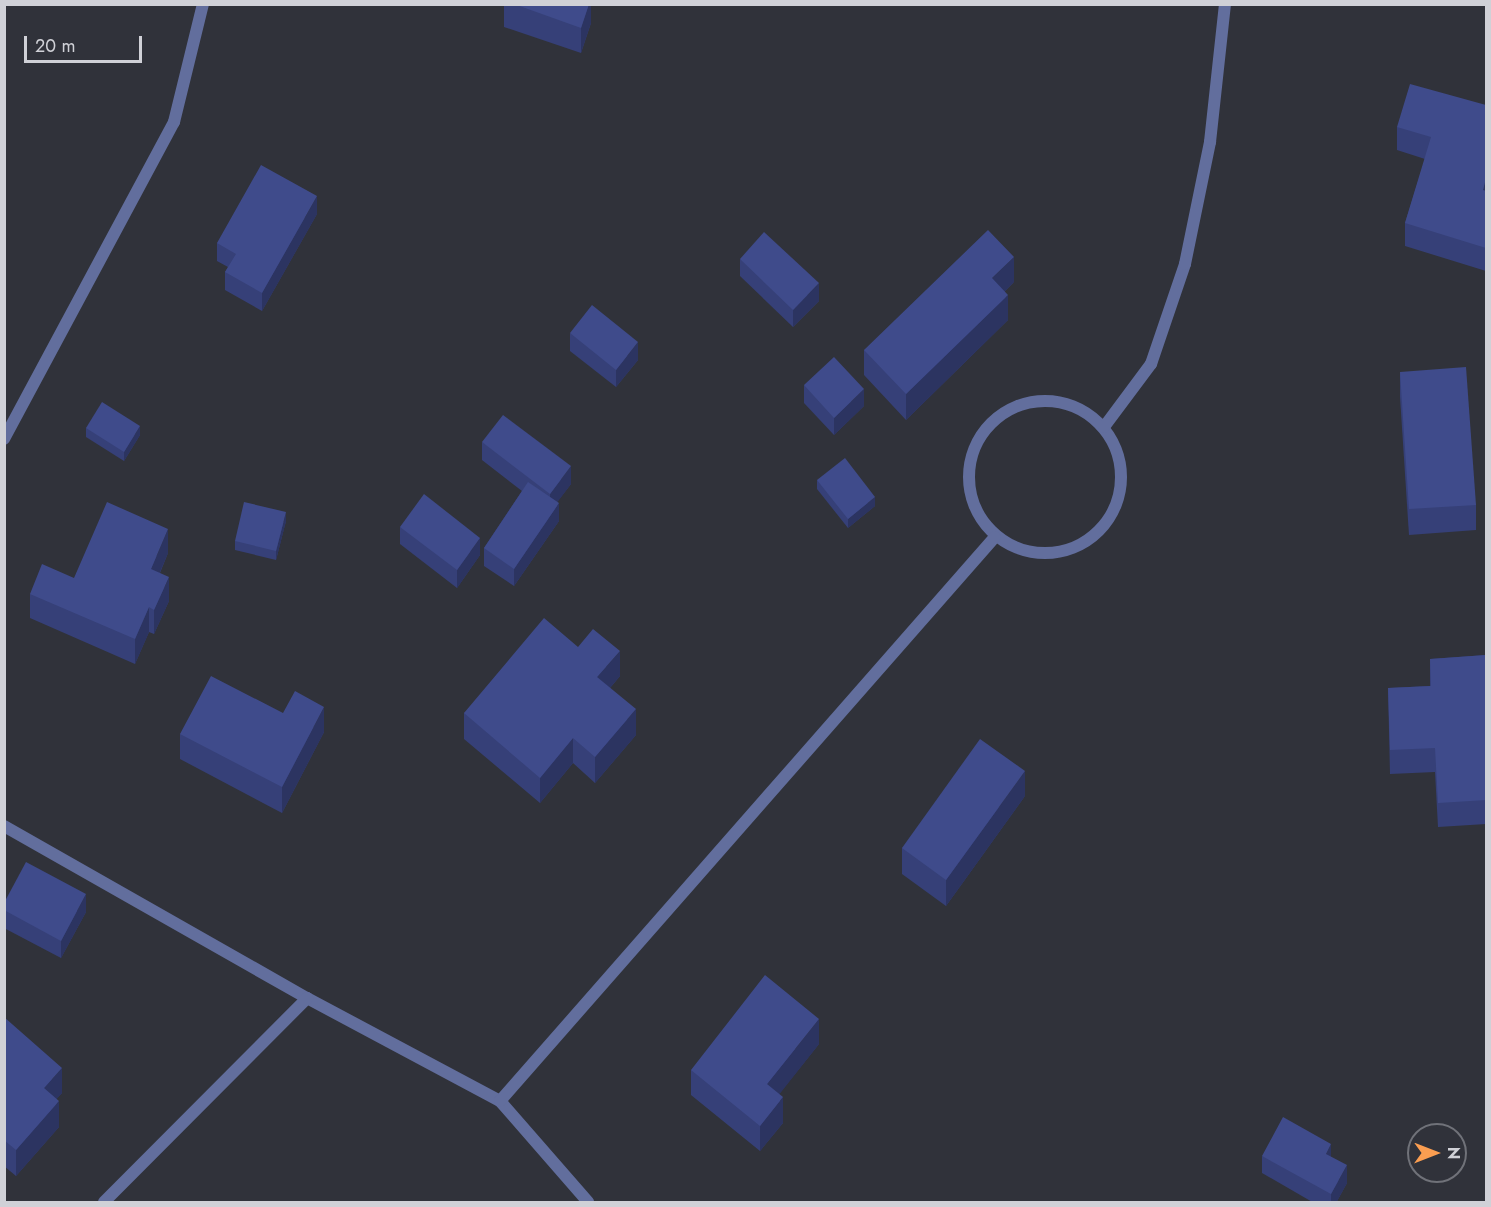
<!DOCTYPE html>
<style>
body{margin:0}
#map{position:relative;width:1491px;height:1207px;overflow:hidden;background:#30323a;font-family:Jost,sans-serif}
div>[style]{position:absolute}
.service>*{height:12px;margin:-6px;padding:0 6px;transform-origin:6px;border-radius:6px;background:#626e9d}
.service>.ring{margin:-6px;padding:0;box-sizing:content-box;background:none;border:12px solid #626e9d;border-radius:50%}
.wall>*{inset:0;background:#364078}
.shaded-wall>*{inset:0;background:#2c3461}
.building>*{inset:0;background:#3f4b8b}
span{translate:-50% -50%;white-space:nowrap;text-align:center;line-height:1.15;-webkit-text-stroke:6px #30323a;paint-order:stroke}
.frame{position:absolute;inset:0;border:6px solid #d0d1d7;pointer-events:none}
.north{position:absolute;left:1407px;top:1123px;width:60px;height:60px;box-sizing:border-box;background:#30323a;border:2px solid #707279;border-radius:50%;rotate:90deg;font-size:16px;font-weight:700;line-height:24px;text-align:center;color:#d0d1d7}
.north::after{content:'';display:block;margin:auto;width:21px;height:27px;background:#fb9e51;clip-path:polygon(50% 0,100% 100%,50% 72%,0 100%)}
.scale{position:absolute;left:24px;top:36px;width:118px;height:27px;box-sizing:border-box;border:3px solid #d0d1d7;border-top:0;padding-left:8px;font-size:18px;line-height:21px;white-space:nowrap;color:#d0d1d7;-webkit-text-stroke:4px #30323a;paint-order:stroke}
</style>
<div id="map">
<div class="service">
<i class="ring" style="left:969px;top:401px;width:140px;height:140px"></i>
<i style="left:1104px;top:427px;width:79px;rotate:-53.3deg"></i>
<i style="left:1151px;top:364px;width:106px;rotate:-71.2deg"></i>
<i style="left:1185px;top:264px;width:125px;rotate:-78.4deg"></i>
<i style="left:1210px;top:142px;width:139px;rotate:-83.8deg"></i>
<i style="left:4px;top:439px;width:360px;rotate:-61.8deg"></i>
<i style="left:174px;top:122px;width:122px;rotate:-76.2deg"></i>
<i style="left:4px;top:826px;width:348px;rotate:29.6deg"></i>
<i style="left:307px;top:998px;width:219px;rotate:28.1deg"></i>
<i style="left:500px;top:1101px;width:134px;rotate:48.9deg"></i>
<i style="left:500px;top:1101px;width:750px;rotate:-48.73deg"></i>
<i style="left:104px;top:1202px;width:288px;rotate:-45.1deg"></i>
</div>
<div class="wall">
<i style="clip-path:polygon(504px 4px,591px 4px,591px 23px,581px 53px,504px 27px)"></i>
<i style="clip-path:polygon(1486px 105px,1486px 271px,1405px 246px,1405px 223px,1425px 159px,1397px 150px,1397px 127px)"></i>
<i style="clip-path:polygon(317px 214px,262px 311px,225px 290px,225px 272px,228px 267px,217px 261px,217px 243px)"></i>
<i style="clip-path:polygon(740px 259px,819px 301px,793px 327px,740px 276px)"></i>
<i style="clip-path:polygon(1014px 282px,1005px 291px,1008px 320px,906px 420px,864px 375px,864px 350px)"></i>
<i style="clip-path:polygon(570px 333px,638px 360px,616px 387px,570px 351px)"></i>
<i style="clip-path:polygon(1400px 372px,1476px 505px,1476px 530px,1409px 535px,1400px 397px)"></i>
<i style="clip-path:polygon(804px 385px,864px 406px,834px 435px,804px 403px)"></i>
<i style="clip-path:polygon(86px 428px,140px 435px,124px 461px,86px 437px)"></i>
<i style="clip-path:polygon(482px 442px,571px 484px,557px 502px,559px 521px,514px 586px,484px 566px,484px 548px,522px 491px,482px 460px)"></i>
<i style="clip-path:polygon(817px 480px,875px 506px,848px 528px,817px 489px)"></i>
<i style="clip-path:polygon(286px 521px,276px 560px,235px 550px,235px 541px)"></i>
<i style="clip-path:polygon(400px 527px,480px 555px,457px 588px,400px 544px)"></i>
<i style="clip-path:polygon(168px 553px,160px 573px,169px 601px,154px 634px,149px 632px,135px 664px,30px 618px,30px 594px,74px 578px)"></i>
<i style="clip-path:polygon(578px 647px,620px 676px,610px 688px,636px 735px,595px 783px,573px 763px,540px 803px,464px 739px,464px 713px)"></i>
<i style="clip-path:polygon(1486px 655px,1486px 824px,1438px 827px,1435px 772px,1390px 774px,1388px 688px,1430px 686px,1430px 659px)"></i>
<i style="clip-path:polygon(283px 713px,324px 732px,282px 813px,180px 759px,180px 734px)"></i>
<i style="clip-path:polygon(1025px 796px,946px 906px,902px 874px,902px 848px)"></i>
<i style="clip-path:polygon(4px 903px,86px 912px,61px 958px,4px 928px)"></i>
<i style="clip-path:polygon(4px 1017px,62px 1093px,56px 1099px,59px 1127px,16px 1176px,4px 1166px)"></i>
<i style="clip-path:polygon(819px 1044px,779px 1094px,783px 1123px,760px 1151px,691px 1095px,691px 1070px)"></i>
<i style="clip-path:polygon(1262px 1156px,1347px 1183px,1336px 1203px,1314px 1203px,1262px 1173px)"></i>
</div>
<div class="shaded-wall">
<i style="clip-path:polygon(589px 4px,591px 4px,591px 23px,581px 53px,581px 28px)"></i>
<i style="clip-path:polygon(1486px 178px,1486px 201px,1483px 190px)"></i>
<i style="clip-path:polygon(317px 196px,317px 214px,262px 311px,262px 293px)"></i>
<i style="clip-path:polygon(1014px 257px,1014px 282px,992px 304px,992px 278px)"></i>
<i style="clip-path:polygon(819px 283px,819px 301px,793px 327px,793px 310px)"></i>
<i style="clip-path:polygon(1008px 295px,1008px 320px,906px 420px,906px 394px)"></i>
<i style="clip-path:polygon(638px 342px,638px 360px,616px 387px,616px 370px)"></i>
<i style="clip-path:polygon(864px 389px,864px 406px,834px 435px,834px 418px)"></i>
<i style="clip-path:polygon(140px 426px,140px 435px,124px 461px,124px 452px)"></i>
<i style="clip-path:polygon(571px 466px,571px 484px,550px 512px,550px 494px)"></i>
<i style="clip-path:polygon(875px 497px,875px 506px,848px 528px,848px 519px)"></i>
<i style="clip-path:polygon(559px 503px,559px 521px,514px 586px,514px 569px)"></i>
<i style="clip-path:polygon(286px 512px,286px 521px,276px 560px,276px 551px)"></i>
<i style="clip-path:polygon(168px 529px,168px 553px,151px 593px,151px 569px)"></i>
<i style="clip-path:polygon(480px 538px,480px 555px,457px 588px,457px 570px)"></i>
<i style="clip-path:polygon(169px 577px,169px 601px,154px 634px,154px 610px)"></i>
<i style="clip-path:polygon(149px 607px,149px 632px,135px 664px,135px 639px)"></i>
<i style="clip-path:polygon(620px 651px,620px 676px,597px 703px,597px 677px)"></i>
<i style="clip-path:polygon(324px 707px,324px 732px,282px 813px,282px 787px)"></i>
<i style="clip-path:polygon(636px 709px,636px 735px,595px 783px,595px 757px)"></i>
<i style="clip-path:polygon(573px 738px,573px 763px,540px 803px,540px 778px)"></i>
<i style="clip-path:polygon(1025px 771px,1025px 796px,946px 906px,946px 880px)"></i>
<i style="clip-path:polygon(86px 894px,86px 912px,61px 958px,61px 941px)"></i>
<i style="clip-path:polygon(819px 1019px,819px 1044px,767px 1110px,767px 1084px)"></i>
<i style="clip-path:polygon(62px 1068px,62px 1093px,44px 1113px,44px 1088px)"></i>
<i style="clip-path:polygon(783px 1097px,783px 1123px,760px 1151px,760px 1126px)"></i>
<i style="clip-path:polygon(59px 1101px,59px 1127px,16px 1176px,16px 1150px)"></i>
<i style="clip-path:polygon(1331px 1144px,1331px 1162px,1326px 1154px)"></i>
<i style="clip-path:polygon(1347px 1165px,1347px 1183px,1336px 1203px,1331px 1203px,1331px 1194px)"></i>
</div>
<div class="building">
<i style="clip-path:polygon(514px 4px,589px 4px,581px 28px)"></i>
<i style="clip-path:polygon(1410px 84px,1486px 105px,1486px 178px,1483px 190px,1486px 191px,1486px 248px,1405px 223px,1431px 137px,1397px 127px)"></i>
<i style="clip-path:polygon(261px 165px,317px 196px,262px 293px,225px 272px,236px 254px,217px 243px)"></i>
<i style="clip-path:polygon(988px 230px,1014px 257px,992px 278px,1008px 295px,906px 394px,864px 350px)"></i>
<i style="clip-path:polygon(764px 232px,819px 283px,793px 310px,740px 259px)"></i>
<i style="clip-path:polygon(592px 305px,638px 342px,616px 370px,570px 333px)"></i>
<i style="clip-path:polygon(834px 357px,864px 389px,834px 418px,804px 385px)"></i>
<i style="clip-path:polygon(1466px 367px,1476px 505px,1409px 509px,1400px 372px)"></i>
<i style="clip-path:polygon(102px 402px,140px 426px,124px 452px,86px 428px)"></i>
<i style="clip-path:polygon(503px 415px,571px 466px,550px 494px,482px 442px)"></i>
<i style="clip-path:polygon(845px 458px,875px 497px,848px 519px,817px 480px)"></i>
<i style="clip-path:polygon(528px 482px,559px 503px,514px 569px,484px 548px)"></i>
<i style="clip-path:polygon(424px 494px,480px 538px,457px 570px,400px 527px)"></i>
<i style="clip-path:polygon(107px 502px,168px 529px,151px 569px,169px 577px,154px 610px,149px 607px,135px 639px,30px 594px,42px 564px,74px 578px)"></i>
<i style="clip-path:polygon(244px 502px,286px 512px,276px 551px,235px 541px)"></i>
<i style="clip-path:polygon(544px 618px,578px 647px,593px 629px,620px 651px,597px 677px,636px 709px,595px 757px,573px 738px,540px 778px,464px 713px)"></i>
<i style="clip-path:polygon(1486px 655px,1486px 800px,1438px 803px,1435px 748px,1390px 750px,1388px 688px,1431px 686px,1430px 659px)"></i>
<i style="clip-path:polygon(211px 676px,283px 713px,295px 691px,324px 707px,282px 787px,180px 734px)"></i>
<i style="clip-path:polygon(980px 739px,1025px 771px,946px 880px,902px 848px)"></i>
<i style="clip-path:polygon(26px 862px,86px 894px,61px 941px,4px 910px,4px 903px)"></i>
<i style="clip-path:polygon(765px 975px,819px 1019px,767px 1084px,783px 1097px,760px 1126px,691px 1070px)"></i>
<i style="clip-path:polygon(4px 1017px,62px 1068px,44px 1088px,59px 1101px,16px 1150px,4px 1140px)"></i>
<i style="clip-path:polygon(1283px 1117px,1331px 1144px,1326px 1154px,1347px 1165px,1331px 1194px,1262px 1156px)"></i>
</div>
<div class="frame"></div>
<div class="north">N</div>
<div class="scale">20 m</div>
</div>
